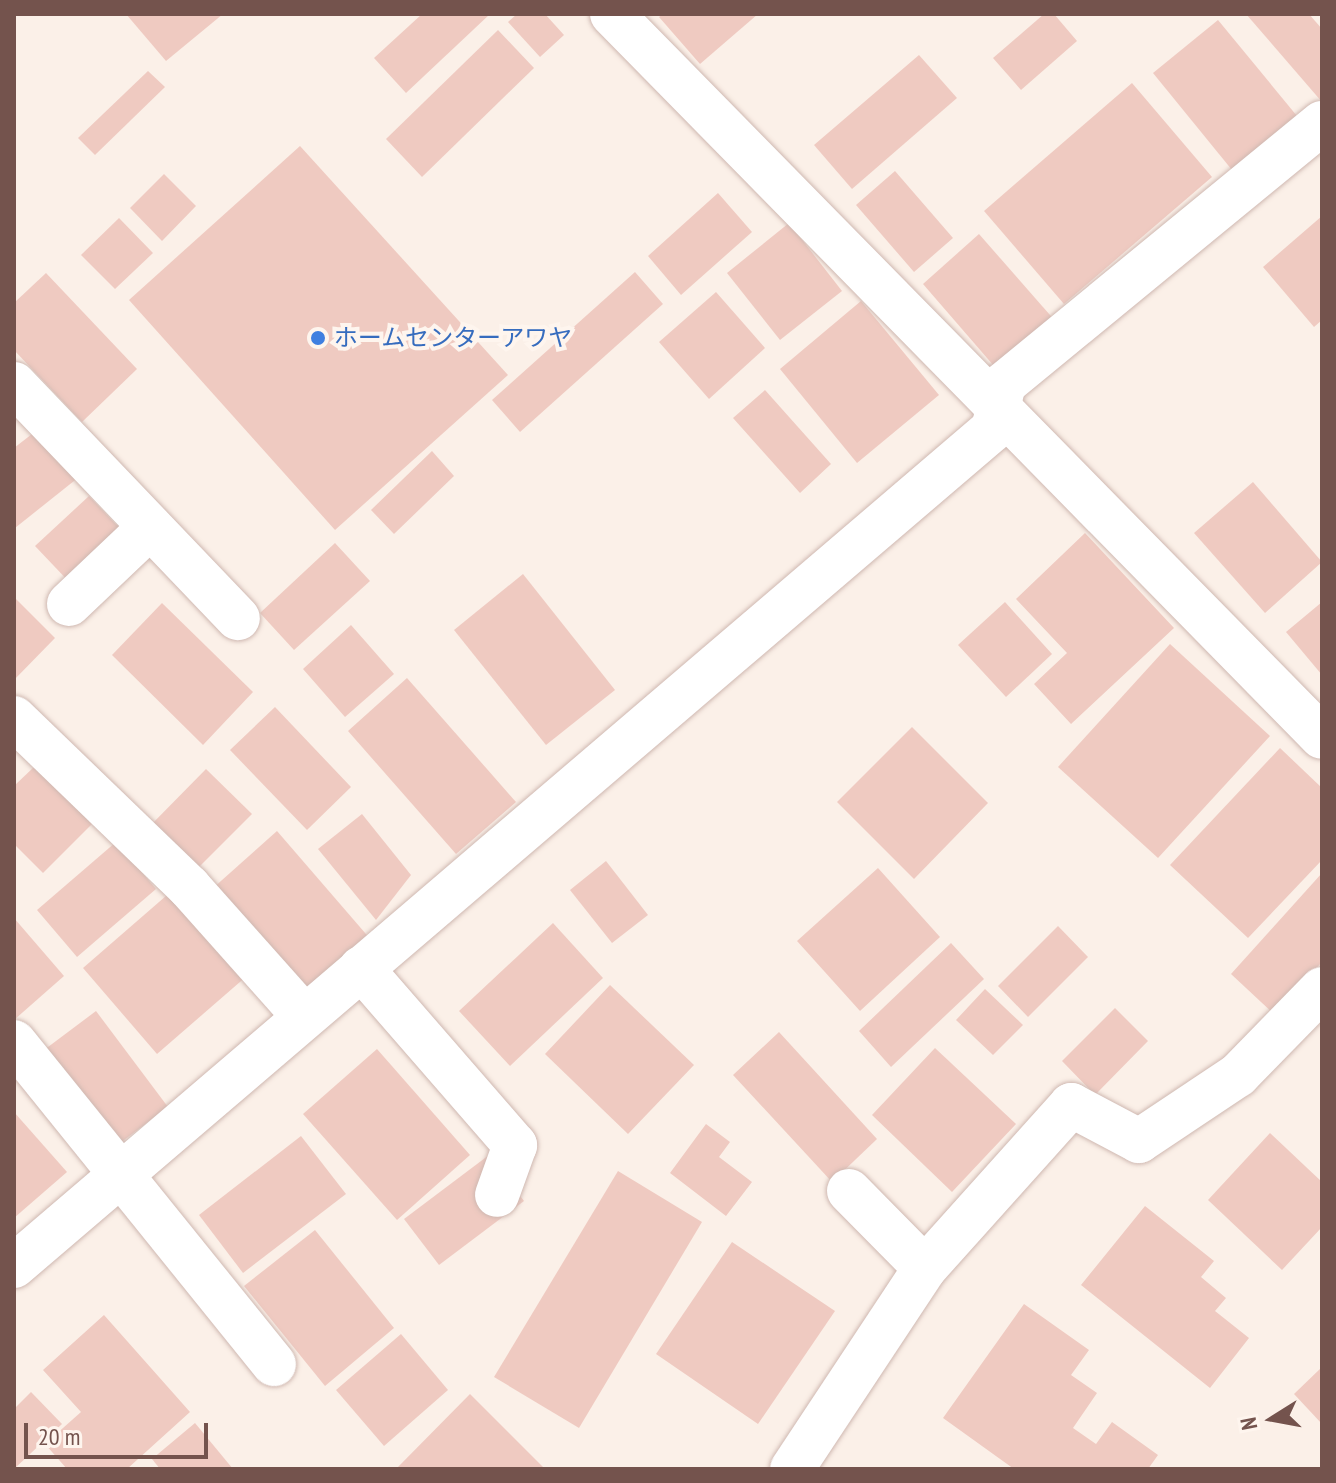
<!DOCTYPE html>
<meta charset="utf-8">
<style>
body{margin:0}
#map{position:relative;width:1336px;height:1483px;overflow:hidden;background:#fbf0e8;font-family:"PT Sans Narrow","Noto Sans JP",sans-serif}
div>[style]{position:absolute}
.building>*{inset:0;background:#efcac1}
.roads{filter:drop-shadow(0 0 2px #cfb8b1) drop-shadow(0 0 2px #cfb8b1)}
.street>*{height:44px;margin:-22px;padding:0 22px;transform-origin:22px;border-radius:22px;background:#fff}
.secondary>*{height:44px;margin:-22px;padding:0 22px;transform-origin:22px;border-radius:22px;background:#fff}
.dots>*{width:22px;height:22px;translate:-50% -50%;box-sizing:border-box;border:4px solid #fef5ee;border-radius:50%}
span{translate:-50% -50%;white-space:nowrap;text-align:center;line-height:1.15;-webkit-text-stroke:8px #fef5ee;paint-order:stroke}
.shop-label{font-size:24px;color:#366cbe}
.left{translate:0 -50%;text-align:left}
.frame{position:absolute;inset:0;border:16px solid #74534d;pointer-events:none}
.north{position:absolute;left:1232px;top:1379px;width:80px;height:80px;-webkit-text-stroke:6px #fef5ee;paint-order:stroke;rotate:259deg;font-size:22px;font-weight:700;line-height:32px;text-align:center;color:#74534d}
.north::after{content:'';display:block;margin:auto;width:28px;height:36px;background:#74534d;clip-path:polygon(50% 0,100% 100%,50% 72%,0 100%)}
.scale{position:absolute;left:24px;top:1423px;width:184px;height:36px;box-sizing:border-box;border:4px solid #74534d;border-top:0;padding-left:10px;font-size:24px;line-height:28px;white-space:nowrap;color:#74534d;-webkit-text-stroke:6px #fef5ee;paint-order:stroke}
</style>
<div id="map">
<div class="building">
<i style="clip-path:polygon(126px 14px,223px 14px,166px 61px)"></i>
<i style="clip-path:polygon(422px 14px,490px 14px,406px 93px,374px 58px)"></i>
<i style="clip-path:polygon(517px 14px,545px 14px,564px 35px,540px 57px,508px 22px)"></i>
<i style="clip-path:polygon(663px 14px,758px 14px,700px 64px,659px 17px)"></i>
<i style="clip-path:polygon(1044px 14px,1054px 14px,1077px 41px,1021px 90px,993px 58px)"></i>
<i style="clip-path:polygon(1246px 14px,1309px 14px,1322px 29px,1322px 102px)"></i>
<i style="clip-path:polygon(1218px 20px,1297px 116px,1232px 170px,1153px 73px)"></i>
<i style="clip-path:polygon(498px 30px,534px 68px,422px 177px,386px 139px)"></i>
<i style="clip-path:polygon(919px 55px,957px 98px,852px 189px,814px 145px)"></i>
<i style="clip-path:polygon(148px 71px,165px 87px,95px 155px,78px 138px)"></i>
<i style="clip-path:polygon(1132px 83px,1212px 177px,1064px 304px,984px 211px)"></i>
<i style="clip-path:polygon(300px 146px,508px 375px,335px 530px,129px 300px)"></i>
<i style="clip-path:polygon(895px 171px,953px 238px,914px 272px,856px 205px)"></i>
<i style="clip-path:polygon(164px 174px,196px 206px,162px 241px,130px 208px)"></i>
<i style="clip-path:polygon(718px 193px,752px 232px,681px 295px,648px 256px)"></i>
<i style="clip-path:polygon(1322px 216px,1322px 320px,1314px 327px,1263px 267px)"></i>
<i style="clip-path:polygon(119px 218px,153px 253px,115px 289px,81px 255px)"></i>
<i style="clip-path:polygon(789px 223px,842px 291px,780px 340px,727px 273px)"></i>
<i style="clip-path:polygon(979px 234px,1057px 323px,1000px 373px,923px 284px)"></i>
<i style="clip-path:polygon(635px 272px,663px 304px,520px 432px,492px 400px)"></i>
<i style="clip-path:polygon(46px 273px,137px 369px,82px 422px,14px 350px,14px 303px)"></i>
<i style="clip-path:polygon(716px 292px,765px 348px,709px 399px,659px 342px)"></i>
<i style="clip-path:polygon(861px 301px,939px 395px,857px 463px,780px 369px)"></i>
<i style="clip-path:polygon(765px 390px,831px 464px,800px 493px,733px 418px)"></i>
<i style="clip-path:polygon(41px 427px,79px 477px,15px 528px,14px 448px)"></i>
<i style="clip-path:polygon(432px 451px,454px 476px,394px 534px,371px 510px)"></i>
<i style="clip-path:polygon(1253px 482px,1322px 562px,1265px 613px,1194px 533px)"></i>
<i style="clip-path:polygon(89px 496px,145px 555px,92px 606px,35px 546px)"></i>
<i style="clip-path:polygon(1085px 533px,1174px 628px,1071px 724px,1034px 684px,1067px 653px,1016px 599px)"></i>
<i style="clip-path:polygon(335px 543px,370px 581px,294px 650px,260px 613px)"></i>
<i style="clip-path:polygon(523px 574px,615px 690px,546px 745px,454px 630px)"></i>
<i style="clip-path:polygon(14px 597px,55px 638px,14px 680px)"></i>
<i style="clip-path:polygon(1005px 602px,1052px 654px,1006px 697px,958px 645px)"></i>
<i style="clip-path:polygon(1322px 602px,1322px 675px,1286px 632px)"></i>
<i style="clip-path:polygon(162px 603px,253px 692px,203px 745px,112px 655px)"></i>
<i style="clip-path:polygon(351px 625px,394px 674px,345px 717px,303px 669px)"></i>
<i style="clip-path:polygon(1170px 644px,1270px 736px,1158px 858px,1058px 767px)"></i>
<i style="clip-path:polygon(407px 678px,516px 802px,456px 854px,348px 731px)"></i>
<i style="clip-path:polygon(275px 707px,351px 787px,307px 830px,230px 750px)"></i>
<i style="clip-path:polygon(912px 727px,988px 803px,914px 879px,837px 802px)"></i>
<i style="clip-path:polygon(1280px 748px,1322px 788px,1322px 860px,1248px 938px,1170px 865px)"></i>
<i style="clip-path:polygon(35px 766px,92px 824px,43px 873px,14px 844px,14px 786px)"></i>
<i style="clip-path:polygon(206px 769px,252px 814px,191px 875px,146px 830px)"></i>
<i style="clip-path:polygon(362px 814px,411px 875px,376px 920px,318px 849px)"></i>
<i style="clip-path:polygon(277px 831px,372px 941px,307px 998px,212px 889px)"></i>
<i style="clip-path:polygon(116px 842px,156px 889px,77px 957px,37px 910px)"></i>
<i style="clip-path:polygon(606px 861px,648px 915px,612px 943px,570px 890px)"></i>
<i style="clip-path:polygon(878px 868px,940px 937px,860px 1011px,797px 941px)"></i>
<i style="clip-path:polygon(1322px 873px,1322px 962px,1274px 1014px,1231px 974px)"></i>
<i style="clip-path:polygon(174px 889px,248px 975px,157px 1054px,83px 968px)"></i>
<i style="clip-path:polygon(14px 918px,64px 976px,14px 1020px)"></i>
<i style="clip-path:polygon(553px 923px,603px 978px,510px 1066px,459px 1011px)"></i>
<i style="clip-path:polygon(1058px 926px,1088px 957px,1028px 1017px,998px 986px)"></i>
<i style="clip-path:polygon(951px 943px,984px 979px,891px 1067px,859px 1031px)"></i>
<i style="clip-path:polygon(610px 985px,694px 1065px,628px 1134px,545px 1054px)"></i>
<i style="clip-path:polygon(985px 989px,1023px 1025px,993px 1055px,956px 1020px)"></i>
<i style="clip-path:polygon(1115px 1008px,1148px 1041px,1095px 1095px,1062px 1061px)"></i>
<i style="clip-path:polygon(96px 1011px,168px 1107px,116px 1146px,44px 1050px)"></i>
<i style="clip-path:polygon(779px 1032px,877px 1139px,832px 1182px,733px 1075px)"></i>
<i style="clip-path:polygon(935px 1048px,1016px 1124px,952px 1192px,872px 1115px)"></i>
<i style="clip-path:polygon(377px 1049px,470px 1155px,397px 1220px,303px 1114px)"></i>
<i style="clip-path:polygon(14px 1112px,67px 1172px,14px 1218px)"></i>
<i style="clip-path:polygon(706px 1124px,730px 1142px,719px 1157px,752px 1182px,726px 1216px,670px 1173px)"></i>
<i style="clip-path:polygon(1270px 1133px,1322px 1182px,1322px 1227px,1282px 1270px,1208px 1200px)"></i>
<i style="clip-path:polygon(301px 1136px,346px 1194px,243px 1273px,199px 1215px)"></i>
<i style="clip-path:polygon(489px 1155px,524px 1201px,439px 1265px,404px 1219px)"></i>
<i style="clip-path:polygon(618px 1171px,702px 1222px,579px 1428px,494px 1377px)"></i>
<i style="clip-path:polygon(1145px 1206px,1214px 1261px,1201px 1277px,1226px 1298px,1215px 1311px,1249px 1338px,1210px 1388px,1081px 1285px)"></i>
<i style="clip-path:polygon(315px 1230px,394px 1328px,325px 1386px,244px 1286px)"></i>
<i style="clip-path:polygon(732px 1242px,835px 1311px,758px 1424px,656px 1354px)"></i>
<i style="clip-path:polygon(1024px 1304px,1089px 1350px,1071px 1375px,1097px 1393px,1073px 1428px,1096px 1444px,1112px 1422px,1158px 1455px,1148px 1469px,1014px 1469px,943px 1418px)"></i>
<i style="clip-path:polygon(104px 1315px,190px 1412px,127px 1469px,67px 1469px,45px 1444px,81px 1412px,43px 1370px)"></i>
<i style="clip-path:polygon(401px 1334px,448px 1390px,384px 1446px,336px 1390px)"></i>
<i style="clip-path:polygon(1322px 1367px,1322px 1424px,1294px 1394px)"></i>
<i style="clip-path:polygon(31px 1392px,62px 1424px,14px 1469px,14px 1409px)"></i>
<i style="clip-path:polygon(470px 1394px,545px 1469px,396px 1469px)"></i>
<i style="clip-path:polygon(195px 1423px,233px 1469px,160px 1469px,152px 1459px)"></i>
</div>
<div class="roads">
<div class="street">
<i style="left:14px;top:384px;width:324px;rotate:46.3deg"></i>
<i style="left:69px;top:604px;width:112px;rotate:-43.5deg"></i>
<i style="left:14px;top:718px;width:243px;rotate:44deg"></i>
<i style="left:189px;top:887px;width:173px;rotate:48.3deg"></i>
<i style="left:361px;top:968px;width:235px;rotate:49deg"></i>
<i style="left:515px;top:1145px;width:53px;rotate:109.8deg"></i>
<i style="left:14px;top:1042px;width:414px;rotate:51.1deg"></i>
<i style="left:849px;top:1191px;width:108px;rotate:45.4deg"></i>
<i style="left:14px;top:1266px;width:1288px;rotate:-40.53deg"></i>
<i style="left:993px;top:429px;width:46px;rotate:-76.3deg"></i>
<i style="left:1004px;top:384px;width:411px;rotate:-39.4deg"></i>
<i style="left:792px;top:1469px;width:241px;rotate:-56.5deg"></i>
<i style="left:925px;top:1268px;width:219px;rotate:-48.1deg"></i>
<i style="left:1071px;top:1105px;width:77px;rotate:27.9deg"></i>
<i style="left:1139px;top:1141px;width:119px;rotate:-33.7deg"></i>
<i style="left:1238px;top:1075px;width:120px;rotate:-45.7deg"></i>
</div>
<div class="secondary">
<i style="left:612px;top:14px;width:1013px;rotate:45.52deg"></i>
</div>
</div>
<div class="dots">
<i style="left:318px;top:338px;background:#3f7fe0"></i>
</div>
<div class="shop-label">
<span class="left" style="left:334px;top:338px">ホームセンターアワヤ</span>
</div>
<div class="frame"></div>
<div class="north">N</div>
<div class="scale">20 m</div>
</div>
